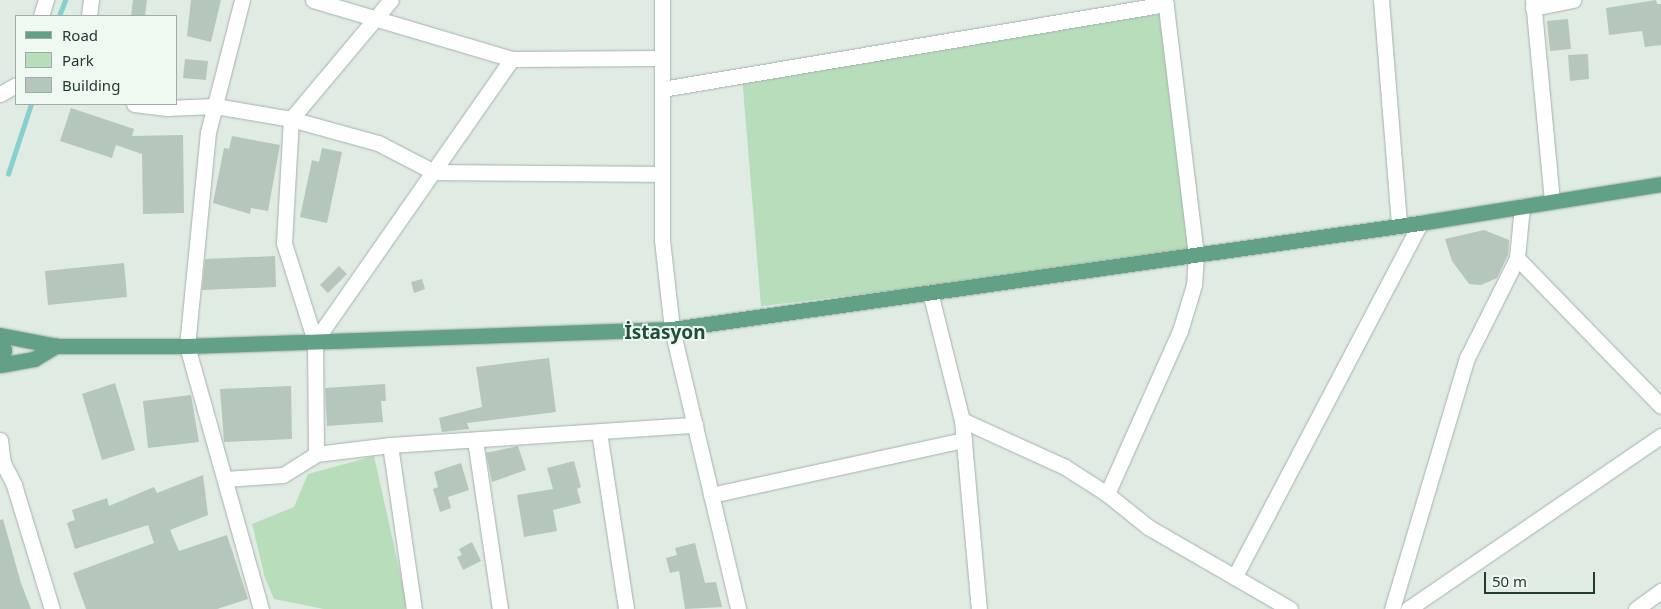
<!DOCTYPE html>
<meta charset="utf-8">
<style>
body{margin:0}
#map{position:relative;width:1661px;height:609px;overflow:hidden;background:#e0ebe4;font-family:"Noto Sans",sans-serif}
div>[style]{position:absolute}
.green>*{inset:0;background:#b8ddbb}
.stream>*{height:4.5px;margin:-2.25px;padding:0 2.25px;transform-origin:2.25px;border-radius:2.25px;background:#86d1cf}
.building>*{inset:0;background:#b5c6bc}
.roads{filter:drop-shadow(0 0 1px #a3b3aa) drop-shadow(0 0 1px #a3b3aa)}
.minor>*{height:15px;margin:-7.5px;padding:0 7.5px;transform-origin:7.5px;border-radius:7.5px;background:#fff}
.major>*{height:15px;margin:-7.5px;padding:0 7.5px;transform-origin:7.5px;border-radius:7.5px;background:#63a186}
span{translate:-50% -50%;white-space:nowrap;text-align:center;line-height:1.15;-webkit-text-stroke:4px #f0f8f2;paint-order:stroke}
.district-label{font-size:19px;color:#1c4e38;font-weight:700}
.legend{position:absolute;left:15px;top:15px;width:162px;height:90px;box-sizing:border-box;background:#f0f8f2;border:1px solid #9daca4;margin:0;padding:6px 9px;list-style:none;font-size:15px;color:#203b2f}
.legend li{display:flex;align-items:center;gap:10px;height:25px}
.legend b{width:25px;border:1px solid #9daca4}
.scale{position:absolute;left:1484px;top:572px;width:111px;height:22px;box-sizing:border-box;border:2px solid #203b2f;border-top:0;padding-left:6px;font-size:15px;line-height:18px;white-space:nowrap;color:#203b2f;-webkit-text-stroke:4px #f0f8f2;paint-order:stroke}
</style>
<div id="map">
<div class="green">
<i style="clip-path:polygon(1166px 4px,1196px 255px,761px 306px,742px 76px)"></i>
<i style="clip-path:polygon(374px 456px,407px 604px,405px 609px,324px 609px,274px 599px,265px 578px,252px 524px,294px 507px,308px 474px)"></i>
</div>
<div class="stream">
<i style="left:59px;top:16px;width:17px;rotate:-69deg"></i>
<i style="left:8px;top:174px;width:74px;rotate:-71.8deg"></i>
</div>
<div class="building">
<i style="clip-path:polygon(133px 0,147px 0,145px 16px,131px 16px)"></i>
<i style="clip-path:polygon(191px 0,221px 0,211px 42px,187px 36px)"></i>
<i style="clip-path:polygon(1656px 0,1657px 4px,1661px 4px,1661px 45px,1645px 47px,1642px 31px,1609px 35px,1606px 8px)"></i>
<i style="clip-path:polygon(1568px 19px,1571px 49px,1550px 51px,1547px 21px)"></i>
<i style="clip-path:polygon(1588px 54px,1589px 79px,1570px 81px,1568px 55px)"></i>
<i style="clip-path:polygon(185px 59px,208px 61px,206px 80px,183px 78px)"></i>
<i style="clip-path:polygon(71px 108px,134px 129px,132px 136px,183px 135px,184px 213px,143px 214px,142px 154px,116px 145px,112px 158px,60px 141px)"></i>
<i style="clip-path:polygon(232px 136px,280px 145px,268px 211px,251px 208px,250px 214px,213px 203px,224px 148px,229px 149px)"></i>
<i style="clip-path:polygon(322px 148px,342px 152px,327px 223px,300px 217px,312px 160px,319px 162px)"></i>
<i style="clip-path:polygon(1484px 230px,1509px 240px,1508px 255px,1497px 278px,1481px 285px,1469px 284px,1452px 261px,1445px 239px)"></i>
<i style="clip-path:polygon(275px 256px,276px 287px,202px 290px,205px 259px)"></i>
<i style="clip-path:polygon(124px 263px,127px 297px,48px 305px,45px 271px)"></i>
<i style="clip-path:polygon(339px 266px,347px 274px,328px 293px,320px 285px)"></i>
<i style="clip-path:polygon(422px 279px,425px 289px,414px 293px,411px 282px)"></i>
<i style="clip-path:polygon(549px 358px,556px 412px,467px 423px,469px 429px,442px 432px,439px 418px,482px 407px,476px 367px)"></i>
<i style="clip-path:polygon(115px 383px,135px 450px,102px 460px,82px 394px)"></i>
<i style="clip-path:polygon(385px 384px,386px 401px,381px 401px,383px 422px,327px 426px,325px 388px)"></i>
<i style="clip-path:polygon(291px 386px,292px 439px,224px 442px,220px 389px)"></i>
<i style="clip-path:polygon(191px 395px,199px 442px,148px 448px,143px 401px)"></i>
<i style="clip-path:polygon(518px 446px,526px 470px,492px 482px,486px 453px)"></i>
<i style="clip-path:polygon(574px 461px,581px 487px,577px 489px,581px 503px,553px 510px,557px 531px,524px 537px,517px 495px,553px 489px,547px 468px)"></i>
<i style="clip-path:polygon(461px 463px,469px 490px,448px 497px,451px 508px,440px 512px,433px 489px,438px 487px,434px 472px)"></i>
<i style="clip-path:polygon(203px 475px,208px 515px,170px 530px,179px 551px,227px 535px,248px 599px,217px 609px,86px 609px,73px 573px,154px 543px,148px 525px,75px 549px,67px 523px,75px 520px,72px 510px,107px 498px,109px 506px,154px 487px,157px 493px)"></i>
<i style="clip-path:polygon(3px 519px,21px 583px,31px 609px,0 609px,0 520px)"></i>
<i style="clip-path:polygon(472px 542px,481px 561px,463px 570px,457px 557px,462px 555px,459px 549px)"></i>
<i style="clip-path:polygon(695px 543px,705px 583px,716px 582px,722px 607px,685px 609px,679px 571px,670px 573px,666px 558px,677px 555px,675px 548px)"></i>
</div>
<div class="roads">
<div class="minor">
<i style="left:242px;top:0;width:136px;rotate:104.4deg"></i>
<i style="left:208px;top:132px;width:215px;rotate:95.6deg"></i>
<i style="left:187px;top:346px;width:273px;rotate:74.3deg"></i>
<i style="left:313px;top:0;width:208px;rotate:16.5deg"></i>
<i style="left:512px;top:59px;width:150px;rotate:-0.4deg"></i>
<i style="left:662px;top:0;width:240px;rotate:90deg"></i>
<i style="left:662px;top:240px;width:90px;rotate:83.6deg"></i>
<i style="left:672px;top:329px;width:288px;rotate:76.7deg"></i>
<i style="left:1381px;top:0;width:227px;rotate:85.4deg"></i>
<i style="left:1533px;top:0;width:202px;rotate:84.6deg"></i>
<i style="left:1533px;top:8px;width:41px;rotate:-11.3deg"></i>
<i style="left:41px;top:16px;width:17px;rotate:-73deg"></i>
<i style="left:89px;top:16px;width:16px;rotate:-83deg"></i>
<i style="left:662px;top:89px;width:511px;rotate:-9.57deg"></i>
<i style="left:0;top:94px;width:18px;rotate:-29deg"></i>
<i style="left:134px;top:104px;width:33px;rotate:7deg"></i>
<i style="left:167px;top:108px;width:48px;rotate:-2.4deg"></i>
<i style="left:215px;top:106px;width:77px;rotate:9.7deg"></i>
<i style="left:291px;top:119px;width:90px;rotate:15.4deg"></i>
<i style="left:378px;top:143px;width:63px;rotate:27.4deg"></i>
<i style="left:434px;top:172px;width:228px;rotate:0.5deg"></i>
<i style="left:1517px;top:258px;width:206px;rotate:45.8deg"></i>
<i style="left:930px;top:292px;width:132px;rotate:76deg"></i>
<i style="left:962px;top:420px;width:190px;rotate:84.9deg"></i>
<i style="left:315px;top:341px;width:344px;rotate:-55.1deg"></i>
<i style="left:962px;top:420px;width:113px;rotate:24.5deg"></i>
<i style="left:1065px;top:467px;width:50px;rotate:32.7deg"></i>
<i style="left:1107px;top:494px;width:53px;rotate:38.8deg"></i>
<i style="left:1148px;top:527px;width:164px;rotate:30deg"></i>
<i style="left:599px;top:432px;width:179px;rotate:81.3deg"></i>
<i style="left:0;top:440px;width:23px;rotate:83deg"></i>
<i style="left:3px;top:463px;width:9px;rotate:-111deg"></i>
<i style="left:475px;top:440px;width:171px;rotate:81.6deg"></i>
<i style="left:390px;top:445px;width:166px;rotate:81.7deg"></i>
<i style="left:316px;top:454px;width:113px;rotate:-90.5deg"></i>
<i style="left:315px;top:341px;width:103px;rotate:-107.6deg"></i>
<i style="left:284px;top:243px;width:124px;rotate:-86.8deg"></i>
<i style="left:291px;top:119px;width:155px;rotate:-50deg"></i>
<i style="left:3px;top:463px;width:25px;rotate:63deg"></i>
<i style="left:14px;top:485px;width:130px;rotate:73deg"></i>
<i style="left:225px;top:479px;width:58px;rotate:-3.9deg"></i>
<i style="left:283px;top:475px;width:39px;rotate:-32deg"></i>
<i style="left:316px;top:454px;width:75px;rotate:-6.9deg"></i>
<i style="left:390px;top:445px;width:306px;rotate:-3.8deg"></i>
<i style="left:1107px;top:494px;width:179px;rotate:-65.9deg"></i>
<i style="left:1180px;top:331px;width:48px;rotate:-73.1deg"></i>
<i style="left:1194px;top:285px;width:30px;rotate:-86deg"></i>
<i style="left:1196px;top:255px;width:257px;rotate:-96.9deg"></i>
<i style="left:711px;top:495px;width:259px;rotate:-12.3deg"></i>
<i style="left:1235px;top:576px;width:399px;rotate:-62.3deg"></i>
<i style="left:1392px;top:609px;width:262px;rotate:-73.4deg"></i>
<i style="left:1467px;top:358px;width:112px;rotate:-63.4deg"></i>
<i style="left:1517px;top:258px;width:52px;rotate:-84.5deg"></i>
<i style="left:1408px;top:609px;width:306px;rotate:-34.4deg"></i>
<i style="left:1636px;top:609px;width:31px;rotate:-36deg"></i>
</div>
<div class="major">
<i style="left:0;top:335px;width:57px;rotate:11.1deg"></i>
<i style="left:56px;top:346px;width:131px"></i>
<i style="left:187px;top:346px;width:485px;rotate:-2deg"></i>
<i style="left:672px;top:329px;width:755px;rotate:-8.07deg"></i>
<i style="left:1420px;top:223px;width:244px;rotate:-9.2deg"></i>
<i style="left:0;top:338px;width:13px;rotate:72deg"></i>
<i style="left:4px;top:350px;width:14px;rotate:107deg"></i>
<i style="left:0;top:365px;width:35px;rotate:-10deg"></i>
<i style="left:34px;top:359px;width:26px;rotate:-31deg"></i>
</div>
</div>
<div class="district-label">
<span style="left:665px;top:333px">İstasyon</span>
</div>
<ul class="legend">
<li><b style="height:6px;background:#63a186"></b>Road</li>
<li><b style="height:14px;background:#b8ddbb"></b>Park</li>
<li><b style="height:14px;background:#b5c6bc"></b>Building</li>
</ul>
<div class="scale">50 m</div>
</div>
